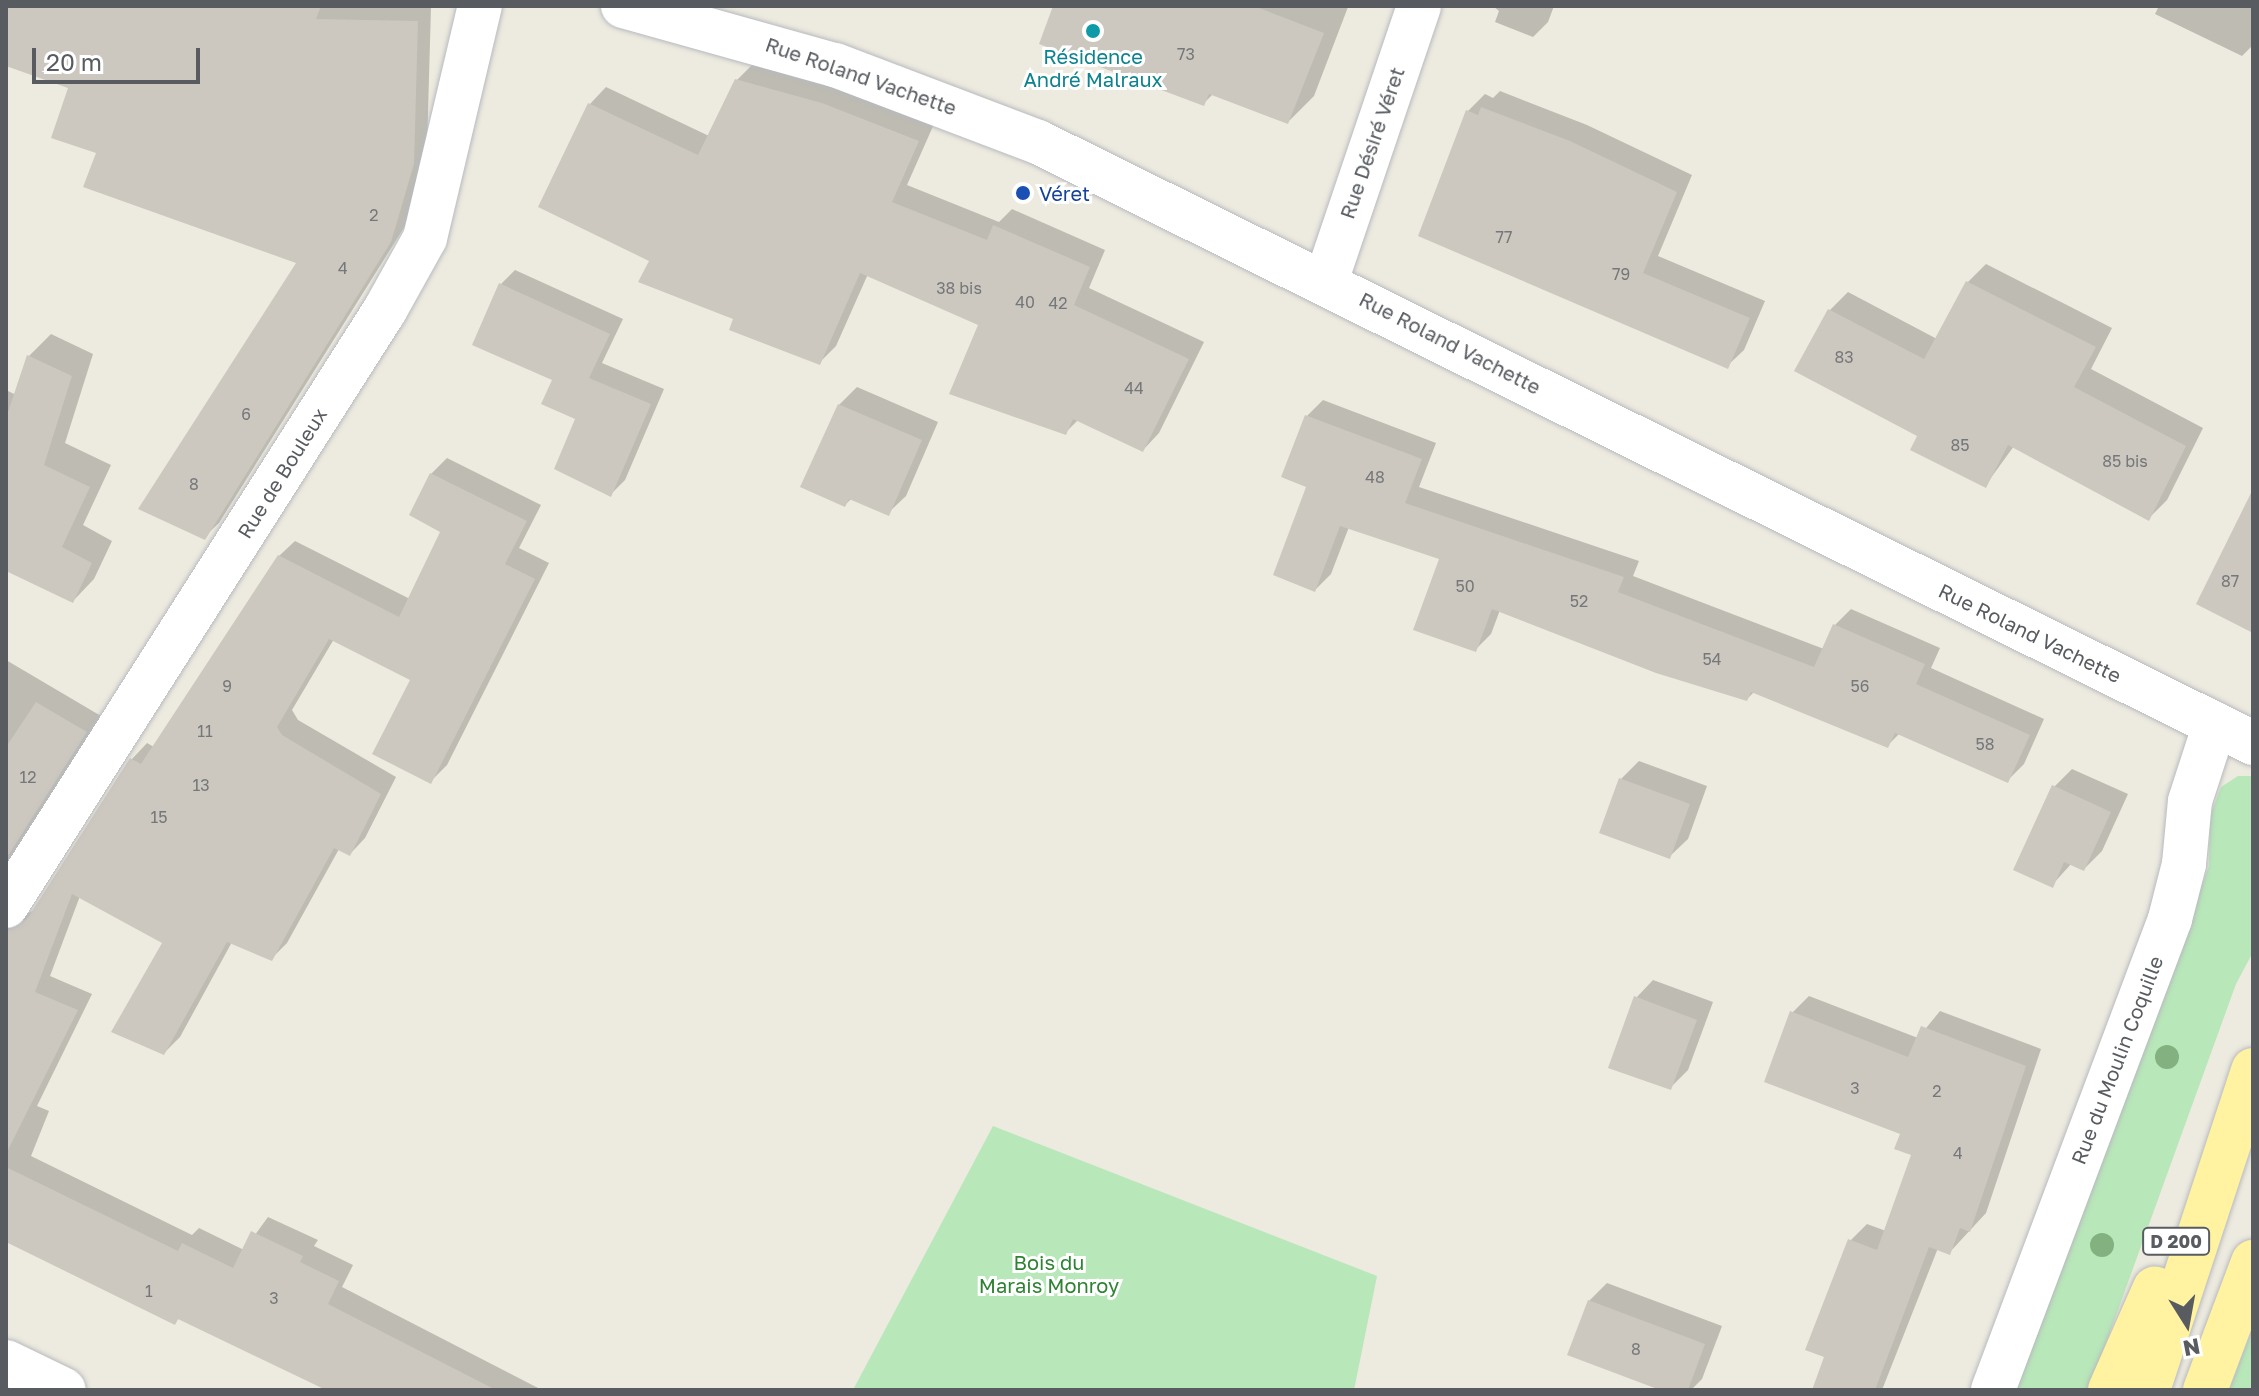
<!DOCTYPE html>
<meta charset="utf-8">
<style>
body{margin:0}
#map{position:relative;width:2259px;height:1396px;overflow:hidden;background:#edeadf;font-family:"Golos Text",sans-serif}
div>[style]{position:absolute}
.green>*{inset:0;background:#b8e7b9}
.shadow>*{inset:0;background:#0003}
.building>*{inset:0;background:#ccc8c0}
.roads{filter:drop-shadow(0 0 2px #b7babf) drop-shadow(0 0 2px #b7babf)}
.minor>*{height:44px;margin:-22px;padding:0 22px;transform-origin:22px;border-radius:22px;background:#fff}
.major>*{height:44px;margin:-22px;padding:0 22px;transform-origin:22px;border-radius:22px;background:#fff2a1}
.trees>*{width:24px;height:24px;margin:-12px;border-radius:50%;background:#84b180}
.dots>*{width:22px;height:22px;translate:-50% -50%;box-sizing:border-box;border:4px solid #fff;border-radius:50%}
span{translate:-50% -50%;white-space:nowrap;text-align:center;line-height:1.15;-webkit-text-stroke:6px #fff;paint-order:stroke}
.number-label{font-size:16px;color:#757779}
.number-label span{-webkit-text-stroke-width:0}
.shield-label span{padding:2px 6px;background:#fff;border:2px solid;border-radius:6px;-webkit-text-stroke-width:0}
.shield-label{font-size:18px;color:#585c61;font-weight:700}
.culture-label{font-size:20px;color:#0d838f}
.street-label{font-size:20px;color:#585c61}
.transit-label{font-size:20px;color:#164399}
.left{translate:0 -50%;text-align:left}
.park-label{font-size:20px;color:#2e8333}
.frame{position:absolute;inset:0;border:8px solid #585c61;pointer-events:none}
.north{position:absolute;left:2147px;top:1284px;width:80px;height:80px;-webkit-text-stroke:6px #fff;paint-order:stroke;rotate:169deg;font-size:22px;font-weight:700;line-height:32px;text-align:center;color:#585c61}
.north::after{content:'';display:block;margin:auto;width:28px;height:36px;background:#585c61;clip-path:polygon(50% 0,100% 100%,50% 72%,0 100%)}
.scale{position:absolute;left:32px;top:48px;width:168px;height:36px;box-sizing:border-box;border:4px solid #585c61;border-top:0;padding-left:10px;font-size:24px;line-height:28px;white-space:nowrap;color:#585c61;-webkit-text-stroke:6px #fff;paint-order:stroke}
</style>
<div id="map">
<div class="green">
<i style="clip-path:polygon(2238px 776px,2253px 776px,2253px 952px,2236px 984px,2089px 1390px,2015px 1390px,2209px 866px,2210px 816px,2221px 787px)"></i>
<i style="clip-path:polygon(993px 1126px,1377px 1276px,1354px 1390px,853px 1390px)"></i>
<i style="clip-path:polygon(2253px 1327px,2253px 1390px,2229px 1390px)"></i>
</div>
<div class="shadow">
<i style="clip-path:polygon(6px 6px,431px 7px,427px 148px,405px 226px,219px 523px,204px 537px,299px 262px,71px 86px,6px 55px)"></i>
<i style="clip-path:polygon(1055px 6px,1345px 6px,1348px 7px,1314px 96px,1288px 122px,1214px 93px,1203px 104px)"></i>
<i style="clip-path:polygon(1493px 6px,1554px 6px,1548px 22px,1533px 37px,1495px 22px,1499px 11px)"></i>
<i style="clip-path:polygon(2159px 6px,2253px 6px,2253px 45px,2242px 56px,2155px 14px)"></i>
<i style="clip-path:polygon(754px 63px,840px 86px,934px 124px,907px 185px,999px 222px,1012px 209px,1105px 250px,1089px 288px,1204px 342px,1159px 433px,1143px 450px,1079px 419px,1065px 433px,981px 324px,868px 274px,836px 346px,819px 363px,736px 318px,652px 260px,590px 104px,606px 87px,709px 136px,737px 80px)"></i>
<i style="clip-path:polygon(1500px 91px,1587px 125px,1692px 175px,1658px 256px,1765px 301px,1744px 350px,1727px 366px,1468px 111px,1485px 94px,1493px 98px)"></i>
<i style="clip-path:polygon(1986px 264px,2112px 328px,2091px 369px,2203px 428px,2167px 500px,2149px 518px,2014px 446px,1985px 486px,1919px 435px,1797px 370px,1830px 310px,1848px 292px,1937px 339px,1968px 282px)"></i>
<i style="clip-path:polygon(515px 270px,623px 319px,602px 363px,664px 389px,625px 480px,610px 495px,577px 418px,501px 284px)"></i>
<i style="clip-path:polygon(51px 334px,93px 354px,65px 443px,111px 465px,83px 525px,112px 541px,94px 579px,73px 601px,6px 569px,6px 390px,16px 395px,29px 356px)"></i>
<i style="clip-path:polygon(857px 387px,938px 422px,906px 496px,888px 513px,852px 498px,845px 505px,839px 405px)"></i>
<i style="clip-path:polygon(1323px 400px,1436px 443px,1419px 487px,1639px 561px,1633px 576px,1824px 649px,1835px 625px,1851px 609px,1940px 648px,1931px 668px,2044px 719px,2024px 764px,2008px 780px,1900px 733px,1887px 746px,1754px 692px,1747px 699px,1500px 610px,1491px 634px,1475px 650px,1442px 558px,1349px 527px,1331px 574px,1315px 590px,1307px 416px)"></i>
<i style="clip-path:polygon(447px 458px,541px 505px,519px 548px,549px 563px,447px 765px,431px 781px,412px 679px,334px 639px,292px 710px,298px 720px,396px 777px,365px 838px,350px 854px,339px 849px,287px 943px,271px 959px,232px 942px,180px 1037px,164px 1053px,164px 943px,80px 896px,50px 976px,92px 994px,37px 1106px,49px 1111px,31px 1156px,192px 1235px,199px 1228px,244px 1250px,268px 1217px,318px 1240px,314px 1246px,353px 1265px,342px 1287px,542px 1390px,355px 1390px,180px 1317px,175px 1323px,6px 1240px,6px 906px,23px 916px,36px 909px,132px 759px,147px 743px,154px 747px,279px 556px,295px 541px,410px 599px,442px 531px,431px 474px)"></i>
<i style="clip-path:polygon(6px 660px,101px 716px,6px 866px)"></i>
<i style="clip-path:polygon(1639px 761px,1707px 786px,1688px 839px,1670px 856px,1621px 779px)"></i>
<i style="clip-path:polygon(2072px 769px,2128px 794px,2102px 851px,2084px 869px,2072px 863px,2052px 885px,2054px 787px)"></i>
<i style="clip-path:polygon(1653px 980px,1713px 1002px,1688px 1070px,1670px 1088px,1636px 998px)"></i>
<i style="clip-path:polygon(1809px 996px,1918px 1038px,1940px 1011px,2041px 1049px,1986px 1213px,1949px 1253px,1938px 1248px,1882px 1390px,1814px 1390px,1826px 1356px,1850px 1241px,1867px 1224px,1886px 1231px,1913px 1154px,1903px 1133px,1792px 1013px)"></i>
<i style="clip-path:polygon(1607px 1283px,1722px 1326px,1702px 1379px,1691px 1390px,1666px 1390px,1589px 1301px)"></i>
</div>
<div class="building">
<i style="clip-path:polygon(6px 6px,321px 6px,316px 19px,418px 21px,414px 164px,391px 242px,205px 540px,138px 509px,296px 263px,83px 187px,96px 153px,51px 138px,68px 88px,6px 66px)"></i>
<i style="clip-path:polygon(1053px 6px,1254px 6px,1324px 33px,1288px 124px,1209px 94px,1204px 106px,1039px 44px)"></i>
<i style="clip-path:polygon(735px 79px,822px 103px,919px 141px,892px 202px,987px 240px,993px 225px,1090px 267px,1074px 305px,1189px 359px,1143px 452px,1073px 419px,1066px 435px,949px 394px,978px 325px,860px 273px,820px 365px,729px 330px,733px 319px,638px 282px,649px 261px,538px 207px,588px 103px,698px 155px)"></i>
<i style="clip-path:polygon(1481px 107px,1570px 141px,1677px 192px,1643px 273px,1750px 318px,1728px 369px,1418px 236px,1466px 110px,1478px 115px)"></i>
<i style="clip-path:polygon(1966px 281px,2096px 347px,2074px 387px,2186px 446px,2149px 521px,2008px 445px,1986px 488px,1910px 450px,1917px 436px,1794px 371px,1828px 309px,1924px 359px)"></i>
<i style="clip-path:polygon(499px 283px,610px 334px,589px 378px,651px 404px,611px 497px,554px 469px,575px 419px,541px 404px,552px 380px,472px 345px)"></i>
<i style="clip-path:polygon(27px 355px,72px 376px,44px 465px,90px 487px,62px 547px,92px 563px,73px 603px,6px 571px,6px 418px)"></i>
<i style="clip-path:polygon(838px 404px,922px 440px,889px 516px,849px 499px,845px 507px,800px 487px)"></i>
<i style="clip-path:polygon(1305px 415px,1422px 459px,1405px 503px,1624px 577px,1618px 592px,1814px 667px,1833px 624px,1925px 664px,1916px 684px,2030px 735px,2008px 783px,1895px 733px,1888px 748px,1751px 692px,1747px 701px,1656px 673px,1492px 609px,1476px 652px,1413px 630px,1439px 559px,1340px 526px,1315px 592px,1273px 575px,1306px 487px,1281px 477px)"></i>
<i style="clip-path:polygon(430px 473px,527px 521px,505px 564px,535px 579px,431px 784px,372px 754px,410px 680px,329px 639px,277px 727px,282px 735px,381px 794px,350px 856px,334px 848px,272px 961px,227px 942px,164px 1055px,111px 1032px,162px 943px,72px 894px,35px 992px,78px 1010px,6px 1154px,6px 931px,27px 919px,130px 758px,141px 764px,278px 555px,399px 617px,440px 532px,409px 515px)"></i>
<i style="clip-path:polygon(2253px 489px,2253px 633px,2196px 604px)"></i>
<i style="clip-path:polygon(36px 702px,87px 732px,6px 859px,6px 747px)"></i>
<i style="clip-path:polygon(1619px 778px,1690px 804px,1670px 859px,1599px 833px)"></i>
<i style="clip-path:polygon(2052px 785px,2111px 812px,2084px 871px,2064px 862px,2053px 888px,2013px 870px)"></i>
<i style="clip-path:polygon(1634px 996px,1697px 1020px,1671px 1090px,1608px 1068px)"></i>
<i style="clip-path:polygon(1790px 1011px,1908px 1057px,1921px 1026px,2026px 1066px,1970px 1232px,1960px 1228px,1950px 1255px,1929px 1247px,1875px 1390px,1812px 1390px,1824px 1357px,1805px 1350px,1848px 1239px,1877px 1250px,1911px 1155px,1894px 1149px,1900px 1134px,1764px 1082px)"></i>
<i style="clip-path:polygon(6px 1167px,178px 1251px,182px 1243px,233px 1268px,251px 1231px,303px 1256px,300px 1262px,339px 1281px,328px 1304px,496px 1390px,326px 1390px,178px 1319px,175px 1325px,6px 1242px)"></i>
<i style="clip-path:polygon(1588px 1300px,1705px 1344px,1688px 1390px,1660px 1390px,1567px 1355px)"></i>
</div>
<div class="roads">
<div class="minor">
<i style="left:623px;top:6px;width:220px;rotate:15.6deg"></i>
<i style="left:835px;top:65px;width:217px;rotate:20.8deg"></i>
<i style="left:1038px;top:142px;width:1356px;rotate:26.32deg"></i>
<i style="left:1326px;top:281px;width:290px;rotate:-71.3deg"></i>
<i style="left:6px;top:906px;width:706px;rotate:-57.55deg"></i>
<i style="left:385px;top:310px;width:82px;rotate:-60.9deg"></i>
<i style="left:425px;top:238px;width:238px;rotate:-76.7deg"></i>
<i style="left:6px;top:1362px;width:64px;rotate:25.8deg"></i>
<i style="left:1993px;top:1390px;width:503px;rotate:-69.4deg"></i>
<i style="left:2170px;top:919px;width:57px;rotate:-75.7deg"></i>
<i style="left:2184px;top:864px;width:63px;rotate:-84.6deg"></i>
<i style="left:2190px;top:801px;width:81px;rotate:-72deg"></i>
</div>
<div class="major">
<i style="left:2110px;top:1390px;width:111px;rotate:-66.2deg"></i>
<i style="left:2148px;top:1390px;width:337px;rotate:-71.8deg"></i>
<i style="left:2205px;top:1390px;width:137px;rotate:-69.4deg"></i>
</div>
</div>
<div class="trees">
<i style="left:2167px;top:1057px"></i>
<i style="left:2102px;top:1245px"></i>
</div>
<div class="dots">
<i style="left:1093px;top:31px;background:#0f9aa8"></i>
<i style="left:1023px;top:193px;background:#1a4fb4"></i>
</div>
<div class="number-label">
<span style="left:1186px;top:54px">73</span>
<span style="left:374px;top:215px">2</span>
<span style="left:1504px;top:237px">77</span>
<span style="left:343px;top:268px">4</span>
<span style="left:1621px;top:274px">79</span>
<span style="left:959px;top:288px">38 bis</span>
<span style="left:1025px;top:302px">40</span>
<span style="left:1058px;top:303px">42</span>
<span style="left:1844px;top:357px">83</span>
<span style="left:1134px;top:388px">44</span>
<span style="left:246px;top:414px">6</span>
<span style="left:1960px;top:445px">85</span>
<span style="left:2125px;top:461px">85 bis</span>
<span style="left:1375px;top:477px">48</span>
<span style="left:194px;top:484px">8</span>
<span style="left:2230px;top:581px">87</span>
<span style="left:1465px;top:586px">50</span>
<span style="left:1579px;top:601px">52</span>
<span style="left:1712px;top:659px">54</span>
<span style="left:227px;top:686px">9</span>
<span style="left:1860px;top:686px">56</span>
<span style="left:205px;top:731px">11</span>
<span style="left:1985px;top:744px">58</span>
<span style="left:28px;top:777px">12</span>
<span style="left:201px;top:785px">13</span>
<span style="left:159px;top:817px">15</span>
<span style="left:1855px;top:1088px">3</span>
<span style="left:1937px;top:1091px">2</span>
<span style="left:1958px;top:1153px">4</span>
<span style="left:149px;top:1291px">1</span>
<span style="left:274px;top:1298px">3</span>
<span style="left:1636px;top:1349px">8</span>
</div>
<div class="shield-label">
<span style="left:2176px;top:1241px">D 200</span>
</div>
<div class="culture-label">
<span style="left:1093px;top:68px">Résidence<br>André Malraux</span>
</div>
<div class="street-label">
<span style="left:861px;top:76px;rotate:19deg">Rue Roland Vachette</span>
<span style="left:1372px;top:143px;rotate:-71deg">Rue Désiré Véret</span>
<span style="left:1450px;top:343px;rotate:27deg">Rue Roland Vachette</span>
<span style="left:282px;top:473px;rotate:-58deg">Rue de Bouleux</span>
<span style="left:2030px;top:633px;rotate:26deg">Rue Roland Vachette</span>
<span style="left:2117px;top:1060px;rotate:-69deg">Rue du Moulin Coquille</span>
</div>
<div class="transit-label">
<span class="left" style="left:1039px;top:193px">Véret</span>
</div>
<div class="park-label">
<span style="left:1049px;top:1274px">Bois du<br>Marais Monroy</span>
</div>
<div class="frame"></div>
<div class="north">N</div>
<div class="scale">20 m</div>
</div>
